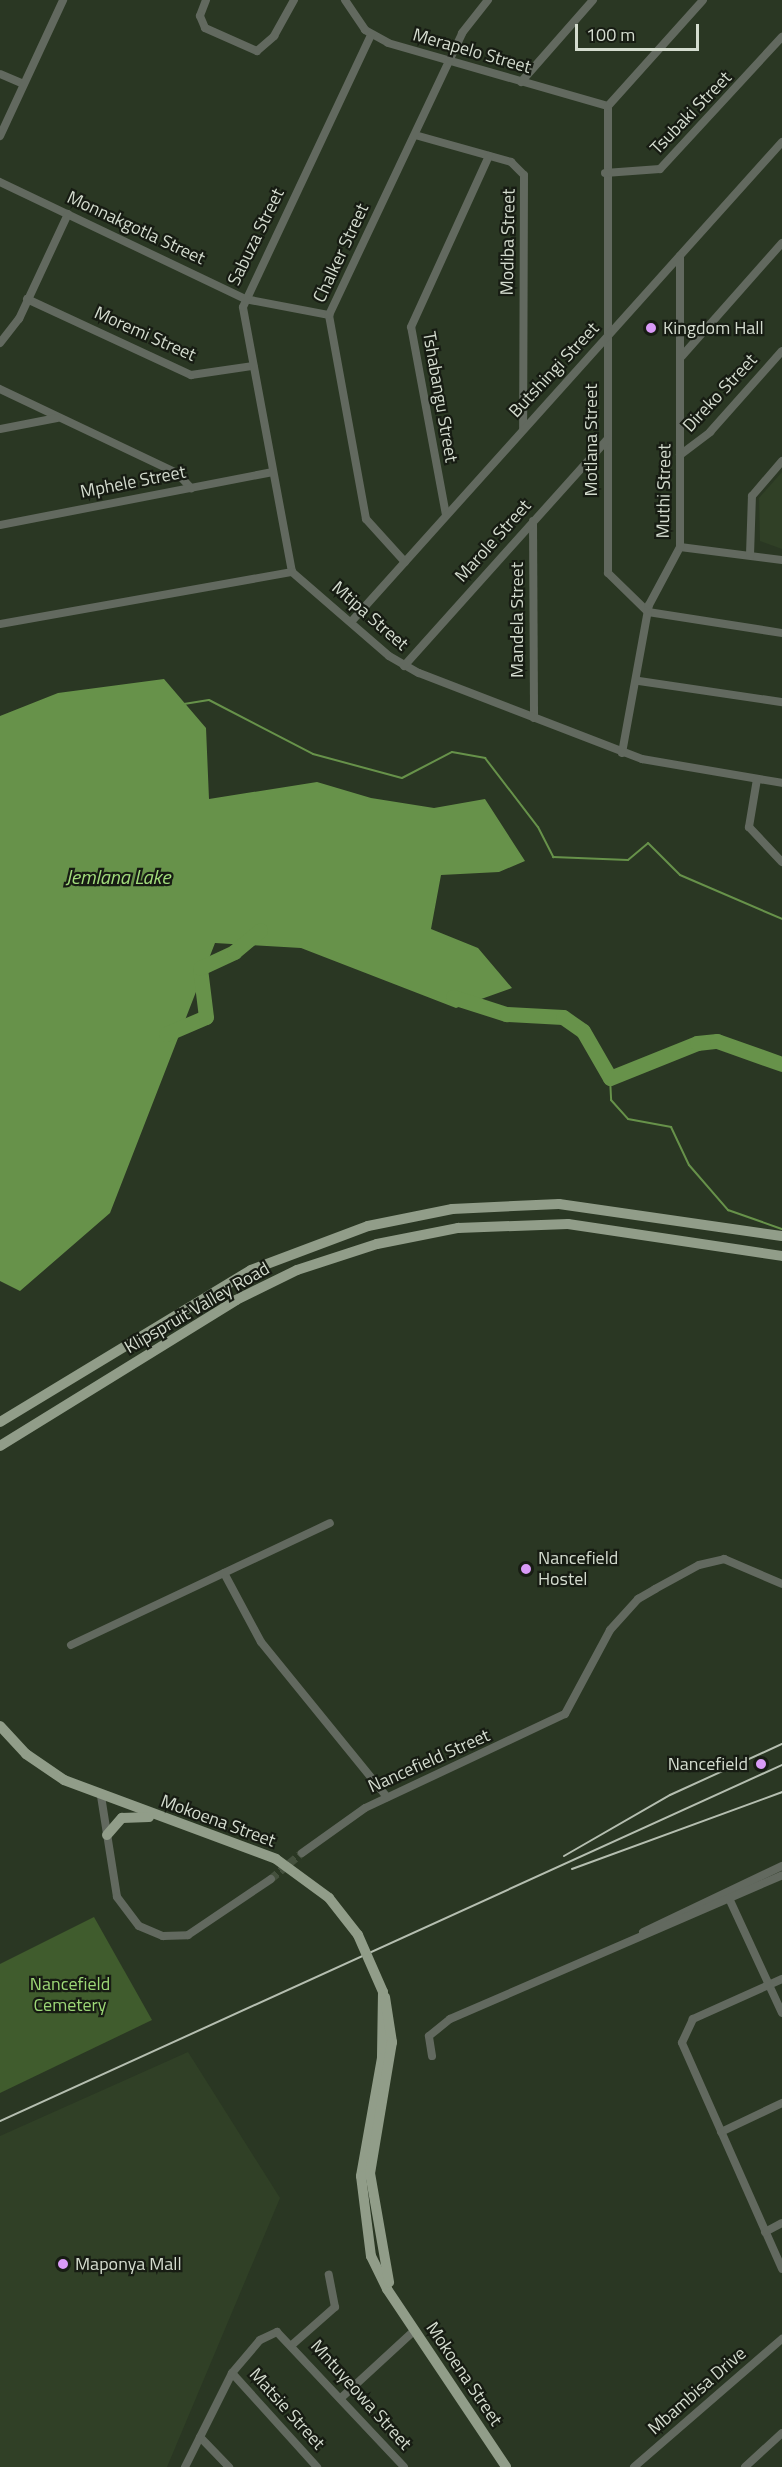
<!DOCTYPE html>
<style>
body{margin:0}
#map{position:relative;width:782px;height:2467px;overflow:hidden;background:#2a3723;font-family:"Titillium Web",sans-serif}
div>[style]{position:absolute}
.built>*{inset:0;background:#304026}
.green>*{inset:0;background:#405c2d}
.water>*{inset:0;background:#67924a}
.stream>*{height:2px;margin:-1px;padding:0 1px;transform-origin:1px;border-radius:1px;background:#67924a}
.river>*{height:15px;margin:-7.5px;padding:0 7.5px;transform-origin:7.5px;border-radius:7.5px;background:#67924a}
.minor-tunnel>*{height:8px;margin-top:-4px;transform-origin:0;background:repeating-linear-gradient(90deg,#44503d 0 8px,transparent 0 12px)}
.minor>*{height:8px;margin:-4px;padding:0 4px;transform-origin:4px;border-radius:4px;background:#62695f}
.major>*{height:10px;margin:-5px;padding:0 5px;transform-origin:5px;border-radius:5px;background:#919d89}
.rail>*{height:2px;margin:-1px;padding:0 1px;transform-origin:1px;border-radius:1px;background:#b5beb0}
.major-bridge>*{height:10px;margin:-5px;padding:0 5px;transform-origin:5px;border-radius:5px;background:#919d89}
.dots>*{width:16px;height:16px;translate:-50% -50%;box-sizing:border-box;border:3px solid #171c13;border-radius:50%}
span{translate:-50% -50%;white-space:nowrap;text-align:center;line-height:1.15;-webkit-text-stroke:4.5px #171c13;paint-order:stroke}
.street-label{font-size:18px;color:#d4dccf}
.poi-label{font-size:18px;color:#d4dccf}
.left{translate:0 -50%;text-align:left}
.right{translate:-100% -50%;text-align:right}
.park-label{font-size:18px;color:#9dd877}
.water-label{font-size:20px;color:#a2dd7c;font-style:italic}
.scale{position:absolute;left:575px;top:24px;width:124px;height:27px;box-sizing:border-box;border:3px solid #d4dccf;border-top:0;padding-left:8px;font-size:18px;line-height:21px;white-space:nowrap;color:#d4dccf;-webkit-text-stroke:4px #171c13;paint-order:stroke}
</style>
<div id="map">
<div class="built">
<i style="clip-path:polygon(782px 472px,782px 549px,760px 541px,759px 498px)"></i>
<i style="clip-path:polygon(188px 2052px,280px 2198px,167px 2467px,0 2467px,0 2136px)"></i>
</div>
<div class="green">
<i style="clip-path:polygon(94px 1917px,152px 2020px,0 2093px,0 1964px)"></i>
</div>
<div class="water">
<i style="clip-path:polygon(164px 679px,206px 728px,209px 799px,317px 782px,371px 798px,434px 808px,485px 799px,525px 861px,499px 872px,441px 875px,431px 929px,478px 948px,512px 988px,456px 1008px,301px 948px,215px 943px,110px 1213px,20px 1291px,0 1281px,0 716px,58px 693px)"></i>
</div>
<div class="stream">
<i style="left:184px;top:704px;width:25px;rotate:-9deg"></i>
<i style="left:209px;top:700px;width:117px;rotate:27.4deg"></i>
<i style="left:313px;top:754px;width:92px;rotate:15.1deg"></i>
<i style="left:402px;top:778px;width:56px;rotate:-27.5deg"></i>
<i style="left:452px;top:752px;width:34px;rotate:10deg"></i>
<i style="left:485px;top:758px;width:87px;rotate:52.5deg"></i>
<i style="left:538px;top:827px;width:34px;rotate:63deg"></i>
<i style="left:553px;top:857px;width:75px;rotate:2.3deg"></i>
<i style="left:628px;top:860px;width:26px;rotate:-40deg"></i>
<i style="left:648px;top:843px;width:45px;rotate:45deg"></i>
<i style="left:680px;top:875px;width:111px;rotate:23.3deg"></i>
<i style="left:610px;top:1078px;width:22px;rotate:87deg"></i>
<i style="left:611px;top:1100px;width:25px;rotate:48deg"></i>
<i style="left:628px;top:1119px;width:44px;rotate:10.5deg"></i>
<i style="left:671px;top:1127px;width:42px;rotate:64.7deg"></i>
<i style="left:689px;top:1165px;width:60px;rotate:49.1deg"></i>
<i style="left:728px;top:1210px;width:57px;rotate:19.4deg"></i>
</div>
<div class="river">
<i style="left:453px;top:997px;width:56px;rotate:17.8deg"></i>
<i style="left:506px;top:1014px;width:57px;rotate:3deg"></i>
<i style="left:563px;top:1017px;width:24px;rotate:35deg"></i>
<i style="left:583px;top:1031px;width:54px;rotate:60.1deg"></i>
<i style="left:610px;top:1078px;width:94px;rotate:-21.9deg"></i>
<i style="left:697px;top:1043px;width:20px;rotate:-6deg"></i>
<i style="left:717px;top:1041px;width:69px;rotate:19.5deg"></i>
<i style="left:166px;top:1034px;width:43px;rotate:-23deg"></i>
<i style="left:206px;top:1017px;width:49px;rotate:-97deg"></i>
<i style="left:200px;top:968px;width:38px;rotate:-25deg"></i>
<i style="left:234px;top:952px;width:34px;rotate:-40deg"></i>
</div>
<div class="minor-tunnel">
<i style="left:271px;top:1879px;width:40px;rotate:-40deg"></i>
</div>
<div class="minor">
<i style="left:206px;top:0;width:17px;rotate:111deg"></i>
<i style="left:200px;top:16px;width:13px;rotate:67deg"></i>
<i style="left:205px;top:28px;width:57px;rotate:23.9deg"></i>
<i style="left:257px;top:51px;width:23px;rotate:-41deg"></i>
<i style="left:274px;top:36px;width:41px;rotate:-60.9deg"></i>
<i style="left:345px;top:0;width:36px;rotate:56deg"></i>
<i style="left:365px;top:30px;width:26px;rotate:29deg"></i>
<i style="left:388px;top:43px;width:229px;rotate:16deg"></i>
<i style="left:0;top:74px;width:25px;rotate:23deg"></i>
<i style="left:521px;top:82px;width:109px;rotate:-48.7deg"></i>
<i style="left:608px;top:106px;width:467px;rotate:90deg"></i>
<i style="left:608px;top:573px;width:56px;rotate:44.3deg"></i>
<i style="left:648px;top:612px;width:136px;rotate:8.9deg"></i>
<i style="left:608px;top:106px;width:142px;rotate:-48.1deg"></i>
<i style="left:415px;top:135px;width:100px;rotate:15.7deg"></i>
<i style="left:511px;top:162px;width:18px;rotate:45deg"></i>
<i style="left:524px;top:175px;width:254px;rotate:90.2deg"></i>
<i style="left:0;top:136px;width:150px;rotate:-65.1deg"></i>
<i style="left:605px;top:173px;width:55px;rotate:-4.2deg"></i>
<i style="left:660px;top:169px;width:180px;rotate:-47.3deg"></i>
<i style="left:0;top:182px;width:272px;rotate:25.5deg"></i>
<i style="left:245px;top:299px;width:86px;rotate:10.8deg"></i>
<i style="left:27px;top:299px;width:181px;rotate:24.9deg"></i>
<i style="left:191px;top:375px;width:63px;rotate:-8.3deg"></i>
<i style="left:0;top:343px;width:31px;rotate:-52deg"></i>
<i style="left:19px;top:319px;width:116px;rotate:-65deg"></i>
<i style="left:682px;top:356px;width:151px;rotate:-48.5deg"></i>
<i style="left:0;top:389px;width:196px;rotate:25.4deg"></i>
<i style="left:177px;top:473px;width:21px;rotate:47deg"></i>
<i style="left:0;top:429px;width:58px;rotate:-10.9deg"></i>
<i style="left:680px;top:455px;width:38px;rotate:-37deg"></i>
<i style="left:710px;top:432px;width:108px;rotate:-48.4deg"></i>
<i style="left:446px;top:515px;width:191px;rotate:-100.5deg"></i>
<i style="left:411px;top:327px;width:188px;rotate:-65.5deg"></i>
<i style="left:533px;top:521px;width:197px;rotate:89.7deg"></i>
<i style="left:0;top:525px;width:278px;rotate:-11deg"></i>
<i style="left:680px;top:547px;width:103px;rotate:7.3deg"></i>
<i style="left:750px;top:555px;width:59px;rotate:-88.1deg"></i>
<i style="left:752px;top:496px;width:46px;rotate:-49.4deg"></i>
<i style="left:405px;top:562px;width:58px;rotate:-132.2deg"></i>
<i style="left:366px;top:519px;width:207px;rotate:-100.3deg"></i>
<i style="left:329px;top:315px;width:312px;rotate:-64.7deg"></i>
<i style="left:462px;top:33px;width:42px;rotate:-51.8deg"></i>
<i style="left:292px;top:572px;width:269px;rotate:-100.5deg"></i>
<i style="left:243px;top:307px;width:301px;rotate:-64.8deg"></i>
<i style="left:351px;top:622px;width:645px;rotate:-48.08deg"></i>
<i style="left:0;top:624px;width:297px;rotate:-10.1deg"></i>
<i style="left:292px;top:572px;width:128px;rotate:40.9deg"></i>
<i style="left:389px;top:656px;width:34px;rotate:30deg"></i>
<i style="left:419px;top:673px;width:239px;rotate:21.1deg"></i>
<i style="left:642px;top:759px;width:142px;rotate:9.7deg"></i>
<i style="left:404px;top:666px;width:305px;rotate:-48.1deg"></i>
<i style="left:639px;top:681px;width:145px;rotate:8.4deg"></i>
<i style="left:622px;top:753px;width:150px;rotate:-79.7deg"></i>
<i style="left:649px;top:605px;width:66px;rotate:-61.9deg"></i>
<i style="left:680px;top:547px;width:291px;rotate:-90deg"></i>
<i style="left:757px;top:779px;width:49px;rotate:99.5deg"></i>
<i style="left:749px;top:827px;width:48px;rotate:46.7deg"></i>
<i style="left:224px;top:1573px;width:78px;rotate:61.8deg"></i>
<i style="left:261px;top:1642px;width:200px;rotate:50.9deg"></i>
<i style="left:71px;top:1645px;width:286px;rotate:-25.2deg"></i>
<i style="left:101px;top:1796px;width:102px;rotate:81deg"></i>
<i style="left:117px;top:1897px;width:36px;rotate:53deg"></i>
<i style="left:139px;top:1926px;width:26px;rotate:23deg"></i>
<i style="left:163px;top:1936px;width:25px;rotate:-2deg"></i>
<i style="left:188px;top:1935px;width:100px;rotate:-34deg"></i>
<i style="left:302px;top:1853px;width:77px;rotate:-35.5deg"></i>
<i style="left:365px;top:1808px;width:221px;rotate:-25.2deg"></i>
<i style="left:565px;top:1714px;width:95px;rotate:-61.8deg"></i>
<i style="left:610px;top:1630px;width:42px;rotate:-47.9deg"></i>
<i style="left:638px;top:1599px;width:20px;rotate:-30deg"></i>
<i style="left:655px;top:1589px;width:50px;rotate:-28.6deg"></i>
<i style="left:699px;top:1565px;width:26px;rotate:-13deg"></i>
<i style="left:724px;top:1559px;width:63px;rotate:23.3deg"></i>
<i style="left:727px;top:1894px;width:131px;rotate:65.2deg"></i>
<i style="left:643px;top:1932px;width:154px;rotate:-25.4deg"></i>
<i style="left:782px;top:1979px;width:98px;rotate:155.8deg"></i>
<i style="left:693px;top:2019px;width:26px;rotate:115deg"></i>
<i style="left:682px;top:2043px;width:247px;rotate:66.1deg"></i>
<i style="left:432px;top:2056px;width:20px;rotate:-99deg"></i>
<i style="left:429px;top:2036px;width:27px;rotate:-39deg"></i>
<i style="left:450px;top:2019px;width:362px;rotate:-23.4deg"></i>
<i style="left:721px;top:2132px;width:68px;rotate:-25.4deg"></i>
<i style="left:765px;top:2232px;width:19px;rotate:-28deg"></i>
<i style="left:293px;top:2344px;width:56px;rotate:-41.4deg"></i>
<i style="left:335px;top:2307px;width:33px;rotate:-101deg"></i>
<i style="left:232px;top:2373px;width:127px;rotate:47.9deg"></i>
<i style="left:341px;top:2398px;width:100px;rotate:-42.6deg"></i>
<i style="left:200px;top:2437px;width:42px;rotate:46deg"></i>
<i style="left:185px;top:2467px;width:105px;rotate:-63.4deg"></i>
<i style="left:232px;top:2373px;width:43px;rotate:-49.7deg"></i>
<i style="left:260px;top:2340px;width:19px;rotate:-25deg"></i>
<i style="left:277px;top:2332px;width:185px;rotate:46.7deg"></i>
<i style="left:634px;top:2467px;width:196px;rotate:-40.9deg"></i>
<i style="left:745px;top:2467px;width:50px;rotate:-42.6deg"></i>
</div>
<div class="major">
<i style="left:0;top:1422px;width:293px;rotate:-31.2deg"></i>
<i style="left:251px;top:1270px;width:125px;rotate:-20.6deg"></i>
<i style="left:368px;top:1226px;width:86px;rotate:-11.4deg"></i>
<i style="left:452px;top:1209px;width:107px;rotate:-2.7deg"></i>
<i style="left:559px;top:1204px;width:225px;rotate:8.2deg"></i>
<i style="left:0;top:1446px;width:278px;rotate:-31.7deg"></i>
<i style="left:236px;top:1300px;width:68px;rotate:-26.2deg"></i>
<i style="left:297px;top:1270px;width:84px;rotate:-18deg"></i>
<i style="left:377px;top:1244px;width:83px;rotate:-11.2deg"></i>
<i style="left:458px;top:1228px;width:110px;rotate:-2.1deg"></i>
<i style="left:568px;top:1224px;width:216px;rotate:8.5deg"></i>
<i style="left:0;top:1726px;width:38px;rotate:47deg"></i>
<i style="left:26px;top:1754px;width:46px;rotate:34.4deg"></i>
<i style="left:64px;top:1780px;width:226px;rotate:20.4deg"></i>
<i style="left:276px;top:1859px;width:66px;rotate:36.3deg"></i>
<i style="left:107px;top:1835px;width:23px;rotate:-49deg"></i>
<i style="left:122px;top:1818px;width:27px;rotate:-2deg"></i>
<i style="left:383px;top:1992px;width:66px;rotate:90.9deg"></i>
<i style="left:382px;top:2058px;width:120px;rotate:100.1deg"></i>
<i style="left:361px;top:2176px;width:81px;rotate:82.9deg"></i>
<i style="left:371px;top:2256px;width:37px;rotate:64deg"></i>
<i style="left:387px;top:2289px;width:214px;rotate:56.2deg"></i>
<i style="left:385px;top:1997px;width:46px;rotate:81.2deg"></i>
<i style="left:392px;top:2042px;width:133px;rotate:99.5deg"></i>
<i style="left:370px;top:2173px;width:111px;rotate:80.1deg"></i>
</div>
<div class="rail">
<i style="left:564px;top:1856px;width:122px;rotate:-29.9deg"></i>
<i style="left:670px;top:1795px;width:123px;rotate:-24.5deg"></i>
<i style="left:572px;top:1869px;width:224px;rotate:-20.1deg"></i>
<i style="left:0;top:2121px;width:859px;rotate:-24.48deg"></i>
</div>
<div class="major-bridge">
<i style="left:329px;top:1898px;width:47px;rotate:51.9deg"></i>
<i style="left:358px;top:1935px;width:62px;rotate:66.3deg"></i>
</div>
<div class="dots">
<i style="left:651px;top:328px;background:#d99af7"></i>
<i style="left:526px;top:1569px;background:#d99af7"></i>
<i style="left:761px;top:1764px;background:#d99af7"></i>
<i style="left:63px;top:2264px;background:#d99af7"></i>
</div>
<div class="street-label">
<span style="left:472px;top:51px;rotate:16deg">Merapelo Street</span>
<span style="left:691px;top:113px;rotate:-46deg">Tsubaki Street</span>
<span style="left:136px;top:228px;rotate:25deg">Monnakgotla Street</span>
<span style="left:256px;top:237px;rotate:-64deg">Sabuza Street</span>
<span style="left:508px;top:242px;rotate:-89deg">Modiba Street</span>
<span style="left:341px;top:253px;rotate:-65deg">Chalker Street</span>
<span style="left:145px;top:334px;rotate:24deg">Moremi Street</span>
<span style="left:554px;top:370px;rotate:-47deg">Butshingi Street</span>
<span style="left:720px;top:393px;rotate:-47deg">Direko Street</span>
<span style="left:440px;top:397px;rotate:80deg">Tshabangu Street</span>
<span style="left:591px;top:440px;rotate:-90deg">Motlana Street</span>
<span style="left:133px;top:482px;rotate:-11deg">Mphele Street</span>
<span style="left:664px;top:491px;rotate:-89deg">Muthi Street</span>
<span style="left:493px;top:541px;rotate:-48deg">Marole Street</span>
<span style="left:370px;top:616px;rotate:41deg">Mtipa Street</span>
<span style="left:517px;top:620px;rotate:-90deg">Mandela Street</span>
<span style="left:197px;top:1308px;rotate:-30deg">Klipspruit Valley Road</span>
<span style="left:429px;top:1761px;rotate:-24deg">Nancefield Street</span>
<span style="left:218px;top:1821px;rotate:20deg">Mokoena Street</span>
<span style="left:464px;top:2374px;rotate:56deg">Mokoena Street</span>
<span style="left:697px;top:2391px;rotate:-41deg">Mbambisa Drive</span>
<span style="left:361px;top:2395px;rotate:48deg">Mntuyeowa Street</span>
<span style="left:287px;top:2409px;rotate:48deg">Matsie Street</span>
</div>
<div class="poi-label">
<span class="left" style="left:663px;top:328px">Kingdom Hall</span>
<span class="left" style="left:538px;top:1569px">Nancefield<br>Hostel</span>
<span class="right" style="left:748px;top:1764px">Nancefield</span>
<span class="left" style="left:75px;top:2264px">Maponya Mall</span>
</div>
<div class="park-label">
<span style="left:70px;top:1995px">Nancefield<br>Cemetery</span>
</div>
<div class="water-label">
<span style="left:118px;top:876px">Jemlana Lake</span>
</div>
<div class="scale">100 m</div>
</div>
